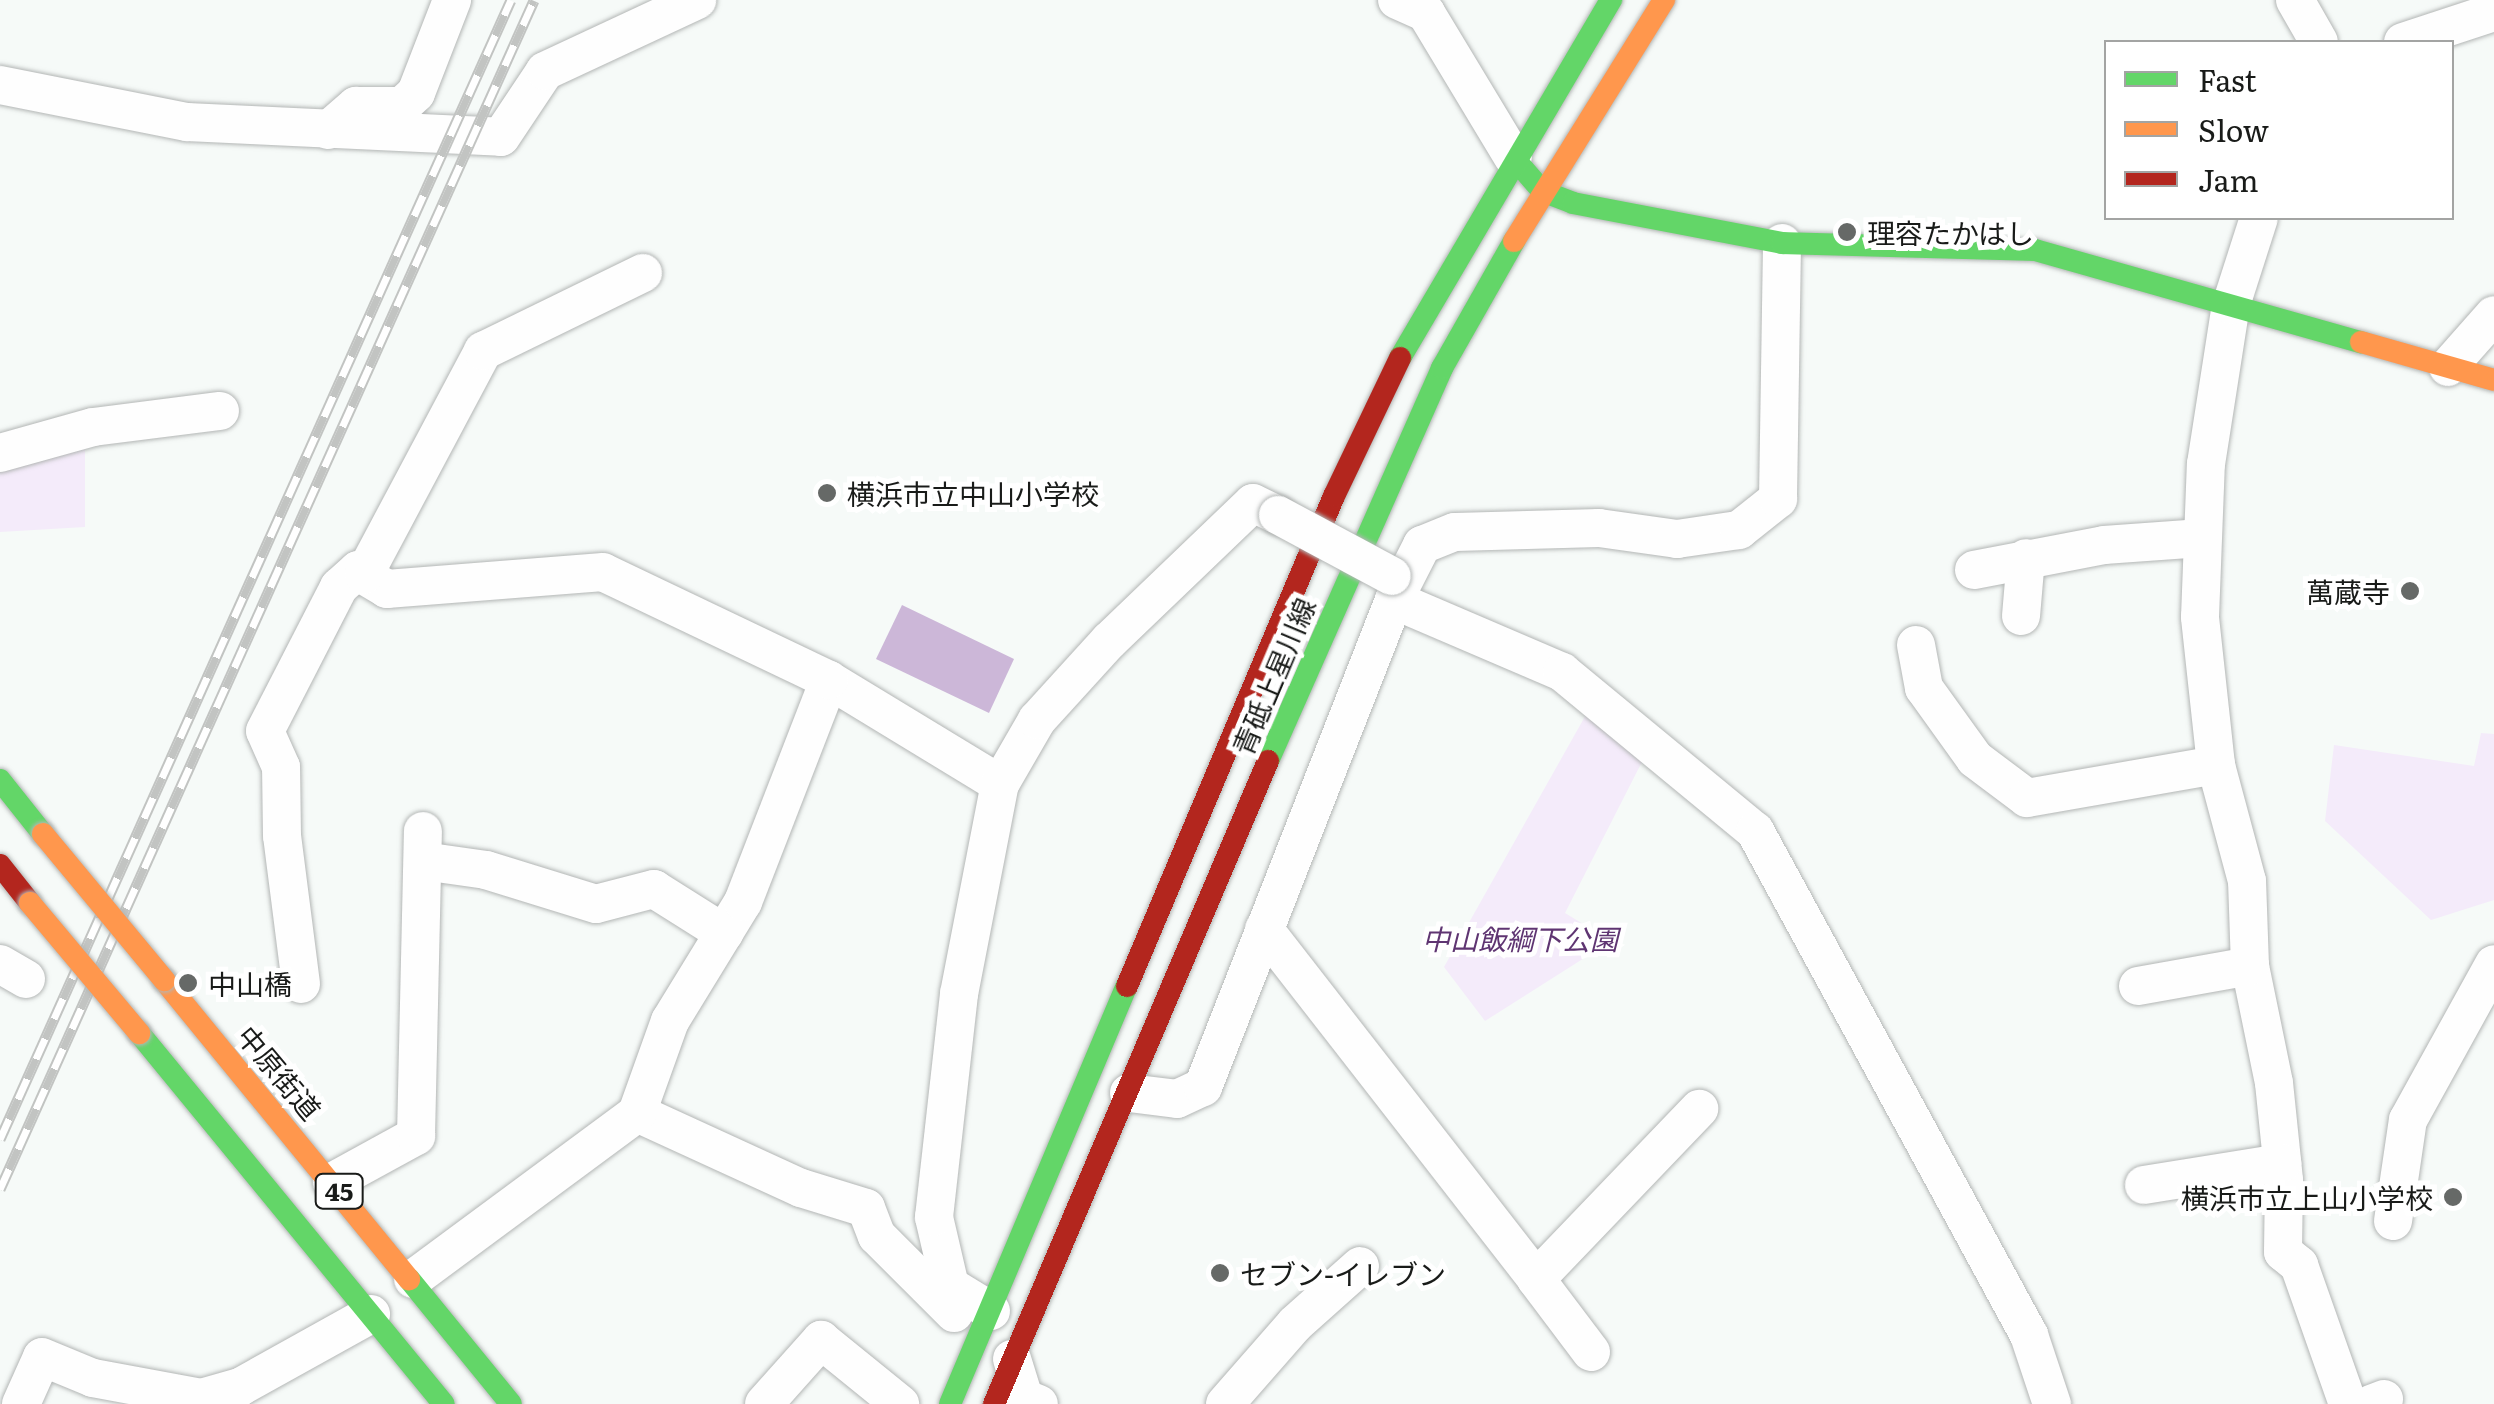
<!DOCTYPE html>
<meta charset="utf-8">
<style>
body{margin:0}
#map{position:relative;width:2494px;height:1404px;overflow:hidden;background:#f6faf8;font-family:Literata,"Noto Sans JP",serif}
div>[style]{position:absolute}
.green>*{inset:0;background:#f4ebfa}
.water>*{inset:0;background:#ccb7d8}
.roads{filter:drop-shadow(0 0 2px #b3b6b5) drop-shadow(0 0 2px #b3b6b5)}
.street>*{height:38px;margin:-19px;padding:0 19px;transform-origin:19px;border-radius:19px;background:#fefefe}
.fast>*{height:22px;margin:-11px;padding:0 11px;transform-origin:11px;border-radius:11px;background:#63d668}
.slow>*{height:22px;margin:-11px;padding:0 11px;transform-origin:11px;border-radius:11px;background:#ff974d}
.jam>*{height:22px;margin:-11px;padding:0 11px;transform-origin:11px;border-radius:11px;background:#b3261e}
.rail>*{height:11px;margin-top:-5.5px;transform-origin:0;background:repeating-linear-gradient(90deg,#fff 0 22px,#c2c4c2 0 44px);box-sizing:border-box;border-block:2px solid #c2c4c2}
.bridges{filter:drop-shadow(0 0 2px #b3b6b5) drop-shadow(0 0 2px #b3b6b5)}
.street-bridge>*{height:38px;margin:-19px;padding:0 19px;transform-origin:19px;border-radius:19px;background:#fefefe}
.slow-bridge>*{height:22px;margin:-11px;padding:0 11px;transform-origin:11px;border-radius:11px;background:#ff974d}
.dots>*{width:28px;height:28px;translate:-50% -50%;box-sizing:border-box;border:5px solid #fff;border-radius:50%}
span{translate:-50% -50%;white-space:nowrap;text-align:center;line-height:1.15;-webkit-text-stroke:10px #fff;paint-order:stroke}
.shield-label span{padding:2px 8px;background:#fff;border:2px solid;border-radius:8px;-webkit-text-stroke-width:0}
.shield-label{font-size:25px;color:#191b19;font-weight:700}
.poi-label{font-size:28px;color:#191b19}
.left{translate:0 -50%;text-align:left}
.right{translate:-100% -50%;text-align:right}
.street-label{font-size:28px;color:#191b19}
.park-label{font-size:28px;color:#5f3572;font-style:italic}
.legend{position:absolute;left:2104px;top:40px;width:350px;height:180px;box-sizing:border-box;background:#fff;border:2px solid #a3a4a3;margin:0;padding:12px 18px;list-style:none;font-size:30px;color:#191b19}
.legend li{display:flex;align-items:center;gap:20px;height:50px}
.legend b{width:50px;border:2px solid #a3a4a3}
</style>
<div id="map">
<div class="green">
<i style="clip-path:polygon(85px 444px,85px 527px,0 532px,0 470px)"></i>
<i style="clip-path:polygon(1592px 704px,1648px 750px,1565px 913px,1611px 941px,1485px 1021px,1444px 967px)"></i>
<i style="clip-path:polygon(2481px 733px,2494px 734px,2494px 900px,2431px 920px,2325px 821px,2334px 745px,2474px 766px)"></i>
</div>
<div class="water">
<i style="clip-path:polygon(902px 605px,1014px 659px,989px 713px,876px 659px)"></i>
</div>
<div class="roads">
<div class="street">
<i style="left:1397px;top:0;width:32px;rotate:24deg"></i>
<i style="left:1426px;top:13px;width:168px;rotate:58.9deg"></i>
<i style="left:2295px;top:0;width:48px;rotate:60.3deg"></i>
<i style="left:2403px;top:42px;width:96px;rotate:-18.2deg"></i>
<i style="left:0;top:85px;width:191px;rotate:11.2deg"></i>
<i style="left:187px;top:122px;width:314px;rotate:2.7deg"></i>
<i style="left:501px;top:137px;width:79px;rotate:-56.3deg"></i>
<i style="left:545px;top:71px;width:168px;rotate:-25deg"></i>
<i style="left:328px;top:130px;width:37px;rotate:-41deg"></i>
<i style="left:356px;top:106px;width:46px"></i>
<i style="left:402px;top:106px;width:19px;rotate:-43deg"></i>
<i style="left:416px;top:93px;width:100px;rotate:-68.8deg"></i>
<i style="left:2448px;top:367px;width:69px;rotate:-48.5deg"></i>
<i style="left:0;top:453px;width:97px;rotate:-15.6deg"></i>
<i style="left:93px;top:427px;width:128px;rotate:-7.2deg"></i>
<i style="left:1974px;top:570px;width:132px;rotate:-10.9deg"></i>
<i style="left:2104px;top:545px;width:98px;rotate:-4.1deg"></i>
<i style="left:1394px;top:600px;width:183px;rotate:23.2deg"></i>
<i style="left:1562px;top:672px;width:250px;rotate:39.5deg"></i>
<i style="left:1755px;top:831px;width:574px;rotate:61.47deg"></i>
<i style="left:2029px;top:1335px;width:73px;rotate:71.6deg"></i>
<i style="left:2021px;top:616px;width:58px;rotate:-85.1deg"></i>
<i style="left:1916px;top:645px;width:44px;rotate:79.5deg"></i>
<i style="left:1924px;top:688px;width:87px;rotate:54.3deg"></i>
<i style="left:1975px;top:759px;width:65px;rotate:36.9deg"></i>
<i style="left:2027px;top:798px;width:192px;rotate:-9.9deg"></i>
<i style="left:829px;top:680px;width:200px;rotate:31.3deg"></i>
<i style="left:423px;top:861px;width:64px;rotate:8.1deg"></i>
<i style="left:486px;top:870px;width:115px;rotate:17.2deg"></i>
<i style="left:596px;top:904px;width:60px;rotate:-14.5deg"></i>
<i style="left:654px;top:889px;width:83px;rotate:32.2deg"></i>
<i style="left:1264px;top:929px;width:443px;rotate:52.1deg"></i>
<i style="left:0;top:964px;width:30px;rotate:30deg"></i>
<i style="left:2250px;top:966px;width:119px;rotate:78.4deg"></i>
<i style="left:2274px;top:1083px;width:98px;rotate:84.1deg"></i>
<i style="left:2284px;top:1180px;width:72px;rotate:90.8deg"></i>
<i style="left:2283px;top:1252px;width:21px;rotate:39deg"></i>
<i style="left:2299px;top:1265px;width:147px;rotate:70.6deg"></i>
<i style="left:301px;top:984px;width:149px;rotate:-97.3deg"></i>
<i style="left:282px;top:836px;width:69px;rotate:-90.8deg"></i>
<i style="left:281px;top:767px;width:39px;rotate:-114deg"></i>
<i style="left:265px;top:731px;width:162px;rotate:-62.8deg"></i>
<i style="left:339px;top:587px;width:25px;rotate:-42deg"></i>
<i style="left:358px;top:570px;width:8px;rotate:40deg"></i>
<i style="left:2138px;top:986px;width:114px;rotate:-10.1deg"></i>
<i style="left:2250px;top:966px;width:85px;rotate:-92deg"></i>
<i style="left:2247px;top:881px;width:120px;rotate:-105deg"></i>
<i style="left:2216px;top:765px;width:149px;rotate:-96.2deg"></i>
<i style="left:2200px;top:617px;width:153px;rotate:-87.8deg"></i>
<i style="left:2206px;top:464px;width:161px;rotate:-81.1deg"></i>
<i style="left:2231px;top:305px;width:91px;rotate:-72.2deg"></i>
<i style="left:1129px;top:1093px;width:48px;rotate:7.1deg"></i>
<i style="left:1177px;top:1099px;width:29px;rotate:-25deg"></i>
<i style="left:1203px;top:1087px;width:523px;rotate:-68.59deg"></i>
<i style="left:1394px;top:600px;width:62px;rotate:-63deg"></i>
<i style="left:1422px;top:545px;width:35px;rotate:-22deg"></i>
<i style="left:1455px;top:532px;width:144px;rotate:-1.6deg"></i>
<i style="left:1599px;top:528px;width:79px;rotate:8deg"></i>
<i style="left:1677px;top:539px;width:63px;rotate:-8.3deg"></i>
<i style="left:1739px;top:530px;width:50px;rotate:-38.5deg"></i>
<i style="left:1778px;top:499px;width:256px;rotate:-89.1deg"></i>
<i style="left:637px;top:1113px;width:180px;rotate:24.6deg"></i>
<i style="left:801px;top:1188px;width:68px;rotate:17.1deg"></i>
<i style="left:866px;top:1208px;width:30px;rotate:69deg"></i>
<i style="left:877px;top:1236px;width:109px;rotate:45deg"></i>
<i style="left:332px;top:1182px;width:96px;rotate:-28.7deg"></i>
<i style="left:416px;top:1136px;width:305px;rotate:-88.7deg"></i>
<i style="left:2144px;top:1185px;width:140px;rotate:-9.1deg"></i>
<i style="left:2393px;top:1221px;width:102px;rotate:-81.6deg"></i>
<i style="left:2408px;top:1120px;width:178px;rotate:-61.1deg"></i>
<i style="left:413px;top:1279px;width:279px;rotate:-36.5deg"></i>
<i style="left:637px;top:1113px;width:98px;rotate:-70.3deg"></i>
<i style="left:670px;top:1021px;width:140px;rotate:-58.5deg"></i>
<i style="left:743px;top:902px;width:238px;rotate:-68.8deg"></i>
<i style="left:829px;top:680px;width:250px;rotate:-154.5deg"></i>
<i style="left:603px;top:572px;width:217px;rotate:175.5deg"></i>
<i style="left:387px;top:589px;width:27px;rotate:-149deg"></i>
<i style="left:364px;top:575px;width:254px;rotate:-62deg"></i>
<i style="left:483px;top:351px;width:178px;rotate:-26deg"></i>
<i style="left:991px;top:1311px;width:48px;rotate:-148.6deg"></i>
<i style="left:950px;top:1286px;width:71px;rotate:-103.1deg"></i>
<i style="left:934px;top:1217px;width:224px;rotate:-83.6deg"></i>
<i style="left:959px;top:994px;width:214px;rotate:-79deg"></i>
<i style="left:1000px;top:784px;width:74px;rotate:-60deg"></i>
<i style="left:1037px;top:720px;width:107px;rotate:-47.7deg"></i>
<i style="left:1109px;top:641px;width:199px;rotate:-43.8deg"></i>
<i style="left:1253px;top:503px;width:28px;rotate:26deg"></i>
<i style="left:1591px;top:1352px;width:91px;rotate:-127deg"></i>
<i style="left:1536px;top:1279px;width:236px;rotate:-46.2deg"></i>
<i style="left:1012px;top:1359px;width:41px;rotate:72.9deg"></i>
<i style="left:1024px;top:1398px;width:16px;rotate:22deg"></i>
<i style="left:21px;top:1404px;width:51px;rotate:-65.9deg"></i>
<i style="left:42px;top:1357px;width:55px;rotate:22.4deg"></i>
<i style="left:93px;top:1378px;width:110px;rotate:10.5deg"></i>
<i style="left:201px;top:1398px;width:41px;rotate:-15.8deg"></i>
<i style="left:240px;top:1387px;width:150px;rotate:-29.1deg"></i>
<i style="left:764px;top:1404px;width:86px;rotate:-48.3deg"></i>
<i style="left:821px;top:1340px;width:102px;rotate:39deg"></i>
<i style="left:1225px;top:1404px;width:106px;rotate:-48.8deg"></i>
<i style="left:1295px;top:1324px;width:87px;rotate:-41.7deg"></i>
<i style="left:2371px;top:1404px;width:14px;rotate:-21deg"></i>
</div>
<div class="fast">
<i style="left:1518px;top:163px;width:37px;rotate:49deg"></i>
<i style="left:1542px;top:191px;width:33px;rotate:21deg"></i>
<i style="left:1573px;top:203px;width:213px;rotate:10.8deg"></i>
<i style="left:1782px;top:243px;width:253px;rotate:1.6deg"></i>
<i style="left:2035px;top:250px;width:339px;rotate:15.8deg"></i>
<i style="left:1400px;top:358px;width:416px;rotate:-59.5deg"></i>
<i style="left:1268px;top:761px;width:430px;rotate:-66.1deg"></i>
<i style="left:1442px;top:368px;width:146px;rotate:-60.4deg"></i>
<i style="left:0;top:780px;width:69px;rotate:51.5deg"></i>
<i style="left:139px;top:1033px;width:480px;rotate:50.6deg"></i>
<i style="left:409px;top:1279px;width:161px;rotate:50.8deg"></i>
<i style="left:950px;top:1404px;width:454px;rotate:-67.1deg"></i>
</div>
<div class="slow">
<i style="left:1514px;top:241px;width:284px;rotate:-58.1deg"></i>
<i style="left:2361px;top:342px;width:138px;rotate:15.9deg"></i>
<i style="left:164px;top:980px;width:387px;rotate:50.7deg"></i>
</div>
<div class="jam">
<i style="left:0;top:865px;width:48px;rotate:51.7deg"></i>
<i style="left:1127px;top:986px;width:532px;rotate:-67.1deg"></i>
<i style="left:1334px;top:496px;width:153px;rotate:-64.4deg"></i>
<i style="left:994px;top:1404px;width:699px;rotate:-66.92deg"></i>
</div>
</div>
<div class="rail">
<i style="left:0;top:1139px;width:1248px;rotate:-65.84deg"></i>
<i style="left:0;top:1189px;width:1303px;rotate:-65.81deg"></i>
</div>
<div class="bridges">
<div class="street-bridge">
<i style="left:1278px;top:515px;width:129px;rotate:28.2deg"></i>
</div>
<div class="slow-bridge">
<i style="left:43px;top:834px;width:190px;rotate:50.3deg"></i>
<i style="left:30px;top:903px;width:170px;rotate:50deg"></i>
</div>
</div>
<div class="dots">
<i style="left:1847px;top:232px;background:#666967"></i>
<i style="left:827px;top:493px;background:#666967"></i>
<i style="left:2410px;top:591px;background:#666967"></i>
<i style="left:188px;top:983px;background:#666967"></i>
<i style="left:2453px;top:1197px;background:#666967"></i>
<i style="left:1220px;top:1273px;background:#666967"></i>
</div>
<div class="shield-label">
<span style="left:339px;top:1191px">45</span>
</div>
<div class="poi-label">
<span class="left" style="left:1867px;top:232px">理容たかはし</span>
<span class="left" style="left:847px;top:493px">横浜市立中山小学校</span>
<span class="right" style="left:2390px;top:591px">萬蔵寺</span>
<span class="left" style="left:208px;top:983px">中山橋</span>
<span class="right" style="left:2433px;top:1197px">横浜市立上山小学校</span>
<span class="left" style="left:1240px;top:1273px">セブン-イレブン</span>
</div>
<div class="street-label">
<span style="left:1273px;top:676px;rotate:-67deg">青砥上星川線</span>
<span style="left:280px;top:1072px;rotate:50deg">中原街道</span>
</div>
<div class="park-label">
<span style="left:1520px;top:938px">中山飯綱下公園</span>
</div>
<ul class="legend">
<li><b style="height:12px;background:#63d668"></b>Fast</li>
<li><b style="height:12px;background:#ff974d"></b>Slow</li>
<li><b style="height:12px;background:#b3261e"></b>Jam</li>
</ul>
</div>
